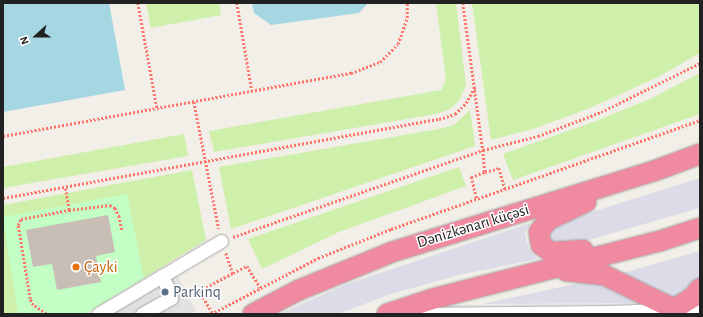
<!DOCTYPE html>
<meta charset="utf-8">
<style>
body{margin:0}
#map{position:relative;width:703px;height:317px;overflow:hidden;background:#f2eee8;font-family:"Alegreya Sans",sans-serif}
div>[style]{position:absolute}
.grass>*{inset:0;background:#cff0aa}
.park>*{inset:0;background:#c3fec5}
.parking>*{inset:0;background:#e1e1e1}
.plaza>*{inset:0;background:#dbdce8}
.water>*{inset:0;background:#a5d7e3}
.building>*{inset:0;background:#c8beb6}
.path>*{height:2.5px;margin-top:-1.25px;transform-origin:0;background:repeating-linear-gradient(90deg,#ff756c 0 2px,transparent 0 4px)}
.roads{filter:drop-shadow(0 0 1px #a8a8a8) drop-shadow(0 0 1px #a8a8a8)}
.minor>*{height:13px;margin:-6.5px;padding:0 6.5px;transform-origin:6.5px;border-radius:6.5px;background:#fff}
.highway>*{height:20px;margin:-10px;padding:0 10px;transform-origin:10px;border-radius:10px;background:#ef8aa0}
.dots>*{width:11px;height:11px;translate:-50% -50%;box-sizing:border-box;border:2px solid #fff;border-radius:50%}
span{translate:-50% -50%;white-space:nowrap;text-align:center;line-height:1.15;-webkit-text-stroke:3px #fff;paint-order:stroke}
.street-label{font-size:16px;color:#212121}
.food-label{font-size:16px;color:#c56008}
.left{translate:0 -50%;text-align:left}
.service-label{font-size:16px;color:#4e5e75}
.frame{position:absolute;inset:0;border:4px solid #212121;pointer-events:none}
.north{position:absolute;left:16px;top:16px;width:40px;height:40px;-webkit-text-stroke:3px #fff;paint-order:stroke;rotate:249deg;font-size:11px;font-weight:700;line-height:16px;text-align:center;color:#212121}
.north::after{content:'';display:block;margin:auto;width:14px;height:18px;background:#212121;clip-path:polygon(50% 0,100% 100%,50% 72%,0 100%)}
</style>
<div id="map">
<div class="grass">
<i style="clip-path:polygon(146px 3px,219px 3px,221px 15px,151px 28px)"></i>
<i style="clip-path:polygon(436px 3px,456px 3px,466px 85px,459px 101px,450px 109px,436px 114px,214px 152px,209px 131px,441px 90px,446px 80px)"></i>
<i style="clip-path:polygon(472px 3px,700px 3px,700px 53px,658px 77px,590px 108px,533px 129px,491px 140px)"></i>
<i style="clip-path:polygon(700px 73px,700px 114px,513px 180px,503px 154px,596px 121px,650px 99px)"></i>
<i style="clip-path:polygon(470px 110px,475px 146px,231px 229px,219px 167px,439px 129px,454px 125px)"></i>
<i style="clip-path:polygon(184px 134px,188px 156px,3px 188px,3px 167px)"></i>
<i style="clip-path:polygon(459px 167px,466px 186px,339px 232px,262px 269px,248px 239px)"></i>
<i style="clip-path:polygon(192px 170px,206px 240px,85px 314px,3px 314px,3px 205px)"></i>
</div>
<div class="park">
<i style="clip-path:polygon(127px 194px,144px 278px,85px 314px,18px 314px,3px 217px)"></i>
</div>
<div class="parking">
<i style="clip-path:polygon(176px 273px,196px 311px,189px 314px,108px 314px)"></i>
</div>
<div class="plaza">
<i style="clip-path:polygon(700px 178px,700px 208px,564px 247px,552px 243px,550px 238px,551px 229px,563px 221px)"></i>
<i style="clip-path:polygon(531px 223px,525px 232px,526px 239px,529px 249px,538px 259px,459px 275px,391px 294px,338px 314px,280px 314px,344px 285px)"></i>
<i style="clip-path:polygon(700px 251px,700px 277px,691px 288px,673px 299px,616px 275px)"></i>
<i style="clip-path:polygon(598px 279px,650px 303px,482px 304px)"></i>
</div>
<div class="water">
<i style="clip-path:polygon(3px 3px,109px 3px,125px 90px,3px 112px)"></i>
<i style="clip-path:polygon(252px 3px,368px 3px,359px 13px,271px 25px,254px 13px)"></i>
</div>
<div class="building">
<i style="clip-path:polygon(108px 215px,115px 252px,96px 256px,101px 282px,57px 290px,52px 264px,33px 267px,26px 230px)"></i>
</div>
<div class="path">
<i style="left:138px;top:3px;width:107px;rotate:79.7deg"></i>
<i style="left:237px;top:3px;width:89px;rotate:80.3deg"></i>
<i style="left:463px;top:3px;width:148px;rotate:82.3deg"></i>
<i style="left:483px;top:150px;width:57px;rotate:-14.3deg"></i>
<i style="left:538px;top:136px;width:67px;rotate:-20.9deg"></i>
<i style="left:601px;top:112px;width:110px;rotate:-26.3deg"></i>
<i style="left:194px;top:102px;width:129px;rotate:78.9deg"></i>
<i style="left:3px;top:136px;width:354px;rotate:-10.3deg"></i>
<i style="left:351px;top:73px;width:31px;rotate:-21deg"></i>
<i style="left:380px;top:62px;width:25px;rotate:-45deg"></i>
<i style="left:398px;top:44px;width:28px;rotate:-71deg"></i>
<i style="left:407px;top:18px;width:15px;rotate:-90deg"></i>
<i style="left:3px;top:198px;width:443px;rotate:-10.3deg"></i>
<i style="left:439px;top:119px;width:17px;rotate:-17deg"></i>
<i style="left:455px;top:114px;width:16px;rotate:-45deg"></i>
<i style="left:466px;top:103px;width:18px;rotate:-61deg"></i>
<i style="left:476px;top:198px;width:22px;rotate:-103deg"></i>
<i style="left:471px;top:177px;width:15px;rotate:-20deg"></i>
<i style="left:485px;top:172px;width:15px;rotate:-16deg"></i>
<i style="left:499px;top:168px;width:22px;rotate:74deg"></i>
<i style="left:69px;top:210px;width:41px;rotate:-7deg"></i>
<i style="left:110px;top:205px;width:6px;rotate:31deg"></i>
<i style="left:115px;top:208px;width:9px;rotate:63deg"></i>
<i style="left:119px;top:216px;width:14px;rotate:78deg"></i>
<i style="left:233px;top:237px;width:265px;rotate:-19.2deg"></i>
<i style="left:483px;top:150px;width:22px;rotate:85deg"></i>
<i style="left:226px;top:253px;width:21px;rotate:71deg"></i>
<i style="left:212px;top:313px;width:26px;rotate:-121deg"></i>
<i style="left:199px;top:291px;width:38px;rotate:-28deg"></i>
<i style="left:233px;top:273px;width:16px;rotate:-27deg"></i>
<i style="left:247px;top:266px;width:26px;rotate:58deg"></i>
<i style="left:46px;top:314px;width:16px;rotate:-145deg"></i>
<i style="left:33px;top:305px;width:7px;rotate:-117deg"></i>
<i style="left:30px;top:299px;width:75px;rotate:-99.2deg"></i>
<i style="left:18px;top:225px;width:7px;rotate:-63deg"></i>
<i style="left:21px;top:219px;width:49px;rotate:-10.6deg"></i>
<i style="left:69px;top:210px;width:23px;rotate:-100deg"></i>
<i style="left:211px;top:314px;width:121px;rotate:-27.6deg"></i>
<i style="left:318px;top:258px;width:79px;rotate:-21.7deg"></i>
<i style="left:391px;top:229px;width:328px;rotate:-19.4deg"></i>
</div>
<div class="roads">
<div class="minor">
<i style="left:98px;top:314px;width:143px;rotate:-30.7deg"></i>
<i style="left:142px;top:314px;width:33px;rotate:-29deg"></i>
<i style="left:171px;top:298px;width:6px;rotate:-99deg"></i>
<i style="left:170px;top:292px;width:18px;rotate:-119deg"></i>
<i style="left:413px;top:314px;width:200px;rotate:-0.6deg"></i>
<i style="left:613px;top:312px;width:87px;rotate:-2.6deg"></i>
</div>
<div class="highway">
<i style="left:583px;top:250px;width:32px;rotate:176deg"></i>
<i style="left:551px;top:252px;width:12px;rotate:-145deg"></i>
<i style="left:541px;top:245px;width:13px;rotate:-99deg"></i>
<i style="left:539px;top:232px;width:15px;rotate:-53deg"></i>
<i style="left:548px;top:220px;width:42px;rotate:-25.3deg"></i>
<i style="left:566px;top:271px;width:38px;rotate:6deg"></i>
<i style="left:604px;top:275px;width:78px;rotate:25.9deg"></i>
<i style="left:674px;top:309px;width:22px;rotate:-32deg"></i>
<i style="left:693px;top:297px;width:11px;rotate:-52deg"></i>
<i style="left:253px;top:314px;width:52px;rotate:-27.6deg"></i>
<i style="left:299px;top:290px;width:100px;rotate:-22.2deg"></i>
<i style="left:392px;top:252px;width:274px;rotate:-17.2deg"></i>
<i style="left:654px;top:171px;width:49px;rotate:-20.3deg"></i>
<i style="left:387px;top:314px;width:47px;rotate:-18.4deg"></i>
<i style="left:432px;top:299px;width:235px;rotate:-14.3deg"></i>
<i style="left:660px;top:241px;width:42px;rotate:-18deg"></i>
</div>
</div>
<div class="dots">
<i style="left:76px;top:267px;background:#e8710a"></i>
<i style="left:165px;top:292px;background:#5c6f8a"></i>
</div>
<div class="street-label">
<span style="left:473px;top:226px;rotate:-17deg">Dənizkənarı küçəsi</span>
</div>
<div class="food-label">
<span class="left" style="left:84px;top:267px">Çayki</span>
</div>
<div class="service-label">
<span class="left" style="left:173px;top:292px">Parkinq</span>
</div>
<div class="frame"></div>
<div class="north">N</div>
</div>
